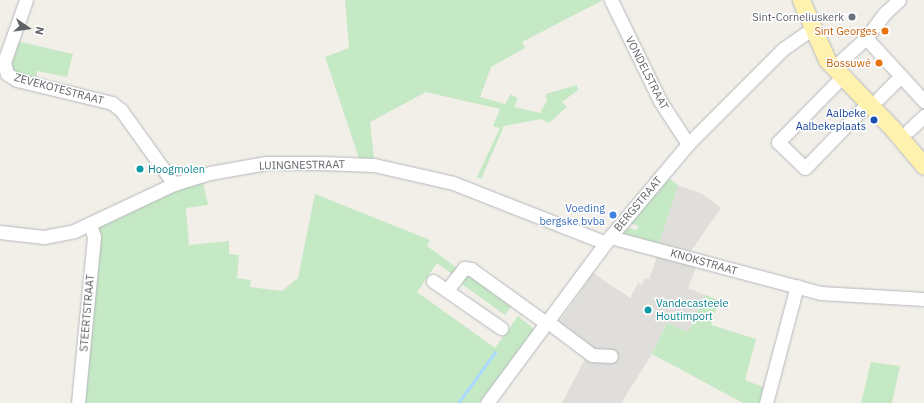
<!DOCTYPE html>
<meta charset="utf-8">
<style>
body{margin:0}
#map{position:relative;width:924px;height:403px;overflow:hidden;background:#f1efe8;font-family:"IBM Plex Sans",sans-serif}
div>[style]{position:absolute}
.industrial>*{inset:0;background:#e0deda}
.green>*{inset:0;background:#c5e8c5}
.stream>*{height:3px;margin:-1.5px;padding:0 1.5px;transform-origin:1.5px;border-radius:1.5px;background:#aadaff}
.roads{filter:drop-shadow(0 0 1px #b5b8bc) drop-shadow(0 0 1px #b5b8bc)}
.minor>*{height:13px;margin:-6.5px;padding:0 6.5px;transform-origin:6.5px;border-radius:6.5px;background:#fff}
.major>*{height:17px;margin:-8.5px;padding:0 8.5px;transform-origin:8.5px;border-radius:8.5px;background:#fff2af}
.dots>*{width:11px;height:11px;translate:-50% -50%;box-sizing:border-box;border:2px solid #fff;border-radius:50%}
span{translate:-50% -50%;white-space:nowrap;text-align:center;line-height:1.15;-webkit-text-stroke:3px #fff;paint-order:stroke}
.worship-label{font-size:11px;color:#5b616d}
.right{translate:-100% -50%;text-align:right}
.food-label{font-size:11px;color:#c56008}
.street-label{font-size:11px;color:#5f6368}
.transit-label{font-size:11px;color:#164399}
.culture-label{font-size:11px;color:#0d838f}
.left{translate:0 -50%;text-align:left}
.shop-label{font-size:11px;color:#366cbe}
.north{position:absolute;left:8px;top:8px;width:40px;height:40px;-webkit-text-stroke:3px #fff;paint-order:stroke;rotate:103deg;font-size:11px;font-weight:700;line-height:16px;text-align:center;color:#5f6368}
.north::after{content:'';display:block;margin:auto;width:14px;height:18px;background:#5f6368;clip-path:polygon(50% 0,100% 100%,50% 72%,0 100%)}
</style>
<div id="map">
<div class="industrial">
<i style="clip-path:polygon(678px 185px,702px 194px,721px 208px,691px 251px,659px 243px)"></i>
<i style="clip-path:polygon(658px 254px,697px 265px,688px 288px,705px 295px,688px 332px,667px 323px,652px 354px,621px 403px,562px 403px,586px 357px,553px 331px,593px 273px,630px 298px,638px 283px,642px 285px,645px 278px,649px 279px)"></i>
</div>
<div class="green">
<i style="clip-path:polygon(345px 0,603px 0,522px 42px,525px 48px,491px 67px,480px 97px,505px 104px,511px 94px,518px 99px,514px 107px,540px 113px,547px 101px,546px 94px,577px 85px,578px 90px,562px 102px,567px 107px,549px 123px,541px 119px,504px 126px,481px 179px,477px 177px,500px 128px,493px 126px,500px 109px,426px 92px,370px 122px,374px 158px,360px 161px,325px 57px,349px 48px)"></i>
<i style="clip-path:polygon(16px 41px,73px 54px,67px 77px,37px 71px,36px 80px,16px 76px,8px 63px)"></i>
<i style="clip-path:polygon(667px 177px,678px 185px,659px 243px,621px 233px,625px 227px,636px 230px,639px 226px,629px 223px)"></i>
<i style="clip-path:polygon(203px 182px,208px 205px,186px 208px,189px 245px,229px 241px,229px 254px,239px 255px,237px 278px,251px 280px,250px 287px,282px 291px,298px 278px,315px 194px,430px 240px,427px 246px,457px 268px,452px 274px,437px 263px,417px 292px,495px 348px,518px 316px,534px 329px,479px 403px,82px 403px,98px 230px,102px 225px,143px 205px,177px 189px)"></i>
<i style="clip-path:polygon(465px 273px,512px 305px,505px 315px,459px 282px)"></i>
<i style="clip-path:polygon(705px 295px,719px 300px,711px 325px,756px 339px,745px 380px,763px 387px,760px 403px,743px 403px,652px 354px,667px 323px,688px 332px)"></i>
<i style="clip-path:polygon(871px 362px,900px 366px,892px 403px,861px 403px)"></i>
</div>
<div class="stream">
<i style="left:458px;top:403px;width:63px;rotate:-54deg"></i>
</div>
<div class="roads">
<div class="minor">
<i style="left:26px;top:0;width:66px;rotate:109.5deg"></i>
<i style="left:4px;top:62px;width:12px;rotate:76deg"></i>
<i style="left:7px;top:74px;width:12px;rotate:31deg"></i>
<i style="left:17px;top:80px;width:98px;rotate:13.6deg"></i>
<i style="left:112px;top:103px;width:11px;rotate:38deg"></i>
<i style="left:121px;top:110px;width:91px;rotate:54.4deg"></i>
<i style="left:611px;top:0;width:112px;rotate:64.1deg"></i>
<i style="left:660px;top:101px;width:51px;rotate:56.9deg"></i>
<i style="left:866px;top:38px;width:86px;rotate:47.4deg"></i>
<i style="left:833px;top:68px;width:45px;rotate:-42.3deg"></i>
<i style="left:866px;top:38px;width:31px;rotate:-53deg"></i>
<i style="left:885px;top:13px;width:19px;rotate:-43deg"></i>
<i style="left:841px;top:78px;width:90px;rotate:134.5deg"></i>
<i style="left:778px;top:142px;width:37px;rotate:44deg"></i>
<i style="left:805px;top:168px;width:89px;rotate:-45.9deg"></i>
<i style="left:879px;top:98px;width:28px;rotate:-45deg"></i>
<i style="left:909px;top:130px;width:21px;rotate:-43deg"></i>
<i style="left:0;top:232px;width:44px;rotate:6.5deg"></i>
<i style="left:44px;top:237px;width:31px;rotate:-11deg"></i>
<i style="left:74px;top:231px;width:110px;rotate:-25.2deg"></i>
<i style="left:174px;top:184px;width:38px;rotate:-17deg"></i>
<i style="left:210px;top:173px;width:57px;rotate:-10.1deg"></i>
<i style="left:266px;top:163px;width:54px"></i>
<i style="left:320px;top:163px;width:54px;rotate:2.1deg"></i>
<i style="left:374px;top:165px;width:81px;rotate:12.8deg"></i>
<i style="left:453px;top:183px;width:164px;rotate:21.4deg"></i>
<i style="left:610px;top:237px;width:217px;rotate:14.9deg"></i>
<i style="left:820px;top:293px;width:104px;rotate:3.3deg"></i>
<i style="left:433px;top:281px;width:83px;rotate:34.7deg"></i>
<i style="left:447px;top:290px;width:28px;rotate:-52deg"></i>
<i style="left:464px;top:268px;width:7px;rotate:8deg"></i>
<i style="left:471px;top:269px;width:92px;rotate:35.8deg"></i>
<i style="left:548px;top:322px;width:55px;rotate:36.9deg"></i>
<i style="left:592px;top:355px;width:19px;rotate:3deg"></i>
<i style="left:78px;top:403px;width:167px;rotate:-84.5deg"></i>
<i style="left:94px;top:237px;width:14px;rotate:-107deg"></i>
<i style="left:487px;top:403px;width:207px;rotate:-53.5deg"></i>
<i style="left:610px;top:237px;width:121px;rotate:-50deg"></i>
<i style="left:688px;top:144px;width:134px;rotate:-45deg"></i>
<i style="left:783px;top:49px;width:38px;rotate:-35deg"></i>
<i style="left:766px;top:403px;width:121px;rotate:-75.2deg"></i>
</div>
<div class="major">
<i style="left:801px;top:0;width:65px;rotate:66.6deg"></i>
<i style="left:827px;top:60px;width:95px;rotate:46.3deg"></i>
<i style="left:893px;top:129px;width:48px;rotate:50deg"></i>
</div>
</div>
<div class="dots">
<i style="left:852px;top:17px;background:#6b7280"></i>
<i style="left:885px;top:31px;background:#e8710a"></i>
<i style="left:879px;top:63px;background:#e8710a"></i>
<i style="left:874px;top:120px;background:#1a4fb4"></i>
<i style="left:140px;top:169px;background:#0f9aa8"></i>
<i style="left:613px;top:215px;background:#3f7fe0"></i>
<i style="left:648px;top:310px;background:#0f9aa8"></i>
</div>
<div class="worship-label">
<span class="right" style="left:844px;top:17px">Sint-Corneliuskerk</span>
</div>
<div class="food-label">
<span class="right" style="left:877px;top:31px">Sint Georges</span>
<span class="right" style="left:871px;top:63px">Bossuwé</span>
</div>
<div class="street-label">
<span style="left:647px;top:73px;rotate:63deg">VONDELSTRAAT</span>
<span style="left:59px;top:89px;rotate:15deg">ZEVEKOTESTRAAT</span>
<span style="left:302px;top:165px;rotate:-1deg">LUINGNESTRAAT</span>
<span style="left:638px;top:204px;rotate:-50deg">BERGSTRAAT</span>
<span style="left:704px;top:262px;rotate:16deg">KNOKSTRAAT</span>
<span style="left:87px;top:313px;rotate:-85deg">STEERTSTRAAT</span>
</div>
<div class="transit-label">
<span class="right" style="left:866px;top:120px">Aalbeke<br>Aalbekeplaats</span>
</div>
<div class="culture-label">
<span class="left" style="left:148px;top:169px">Hoogmolen</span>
<span class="left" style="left:656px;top:310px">Vandecasteele<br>Houtimport</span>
</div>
<div class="shop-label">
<span class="right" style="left:605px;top:215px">Voeding<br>bergske bvba</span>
</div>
<div class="north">N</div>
</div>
